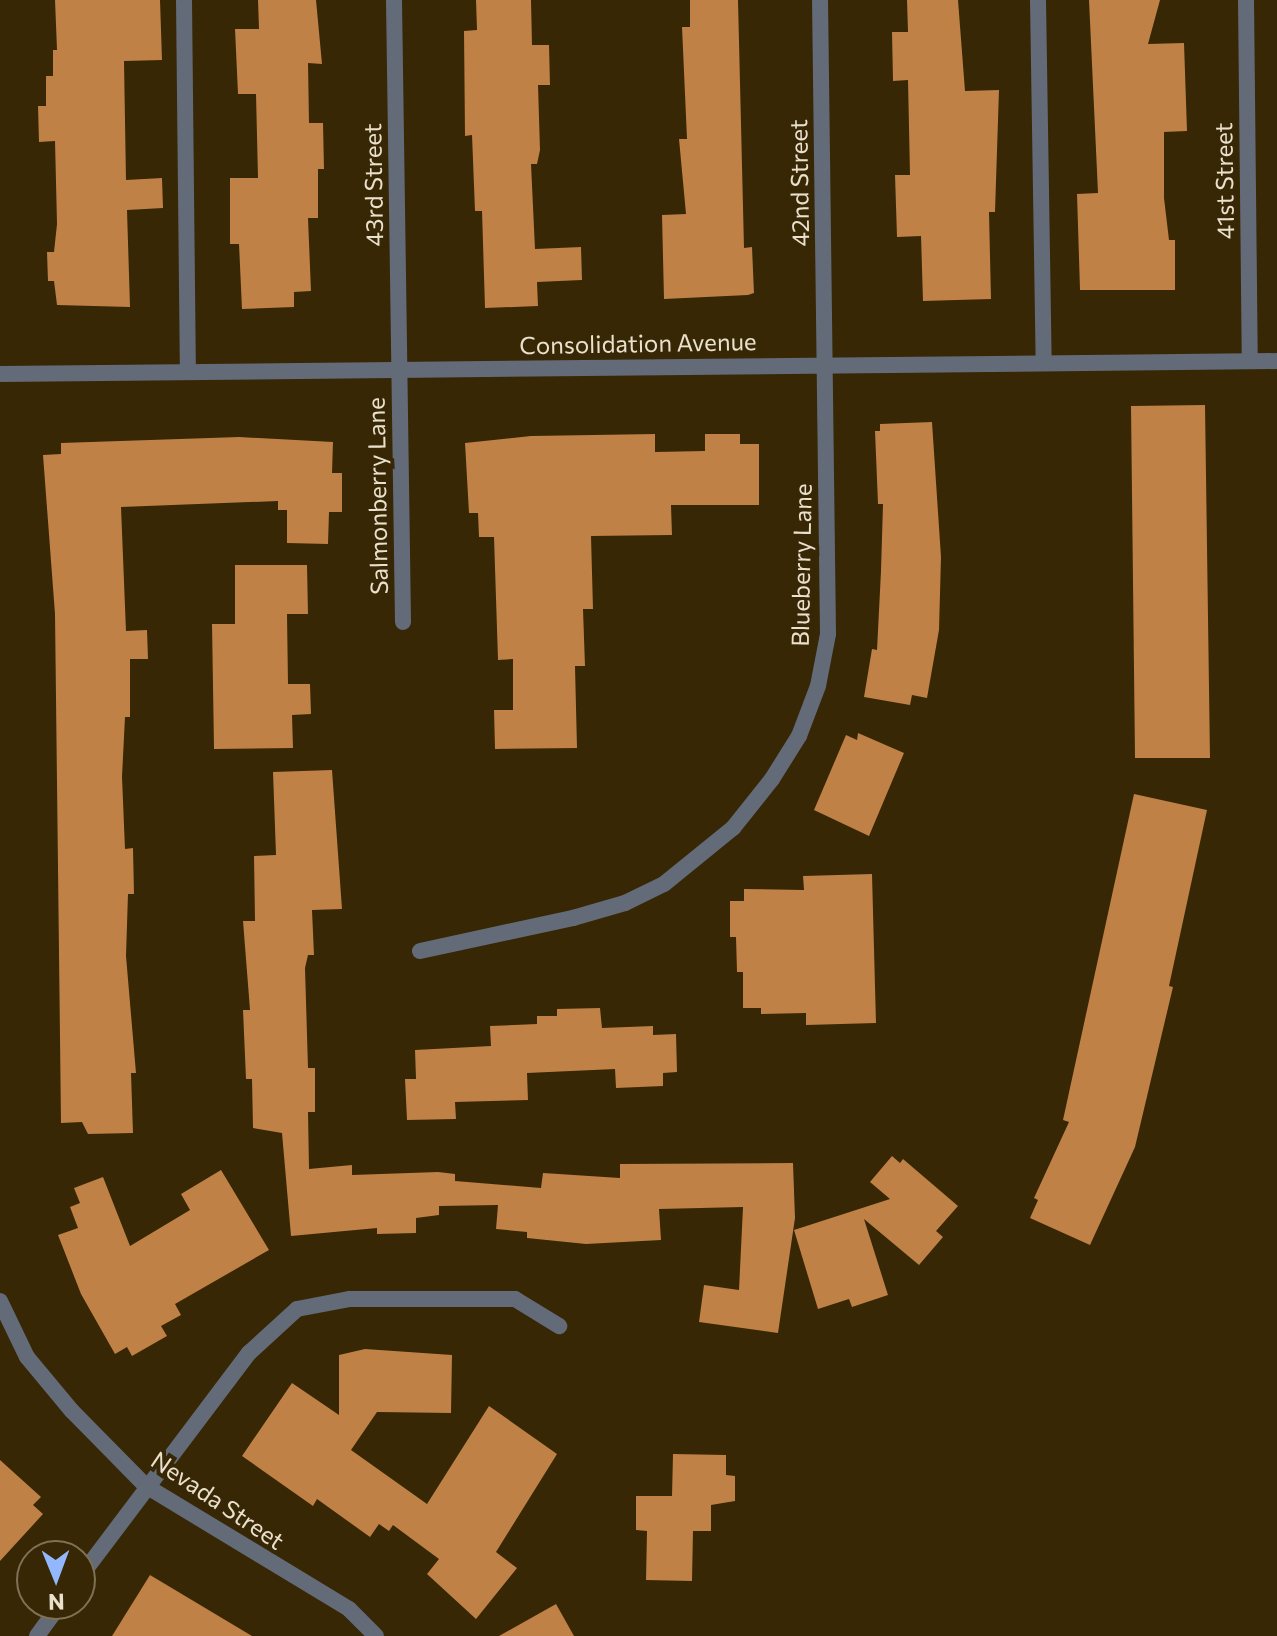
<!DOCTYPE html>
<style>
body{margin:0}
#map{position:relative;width:1277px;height:1636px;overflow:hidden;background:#372705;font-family:Commissioner,sans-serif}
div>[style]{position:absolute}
.building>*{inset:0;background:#bf8145}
.lane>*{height:16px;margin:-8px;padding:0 8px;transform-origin:8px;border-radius:8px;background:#636b79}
.street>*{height:16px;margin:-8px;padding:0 8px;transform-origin:8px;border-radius:8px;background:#636b79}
span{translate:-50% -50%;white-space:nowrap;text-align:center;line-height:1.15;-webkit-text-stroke:8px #372705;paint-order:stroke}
.street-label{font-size:24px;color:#eae0ce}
.north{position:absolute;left:16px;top:1540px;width:80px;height:80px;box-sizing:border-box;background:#372705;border:2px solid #7f7155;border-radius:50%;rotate:179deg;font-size:22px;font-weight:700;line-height:32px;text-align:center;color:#eae0ce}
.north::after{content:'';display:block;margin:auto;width:28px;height:36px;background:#93b7fd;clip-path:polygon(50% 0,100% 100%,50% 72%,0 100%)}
</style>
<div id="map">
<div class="building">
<i style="clip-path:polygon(55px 0,160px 0,162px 60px,124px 61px,126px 180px,162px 178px,163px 208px,127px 210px,130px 307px,57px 305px,54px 281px,48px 281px,47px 252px,54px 252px,57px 224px,55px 141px,39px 142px,38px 106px,46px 106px,46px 76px,53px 76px,53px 50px,57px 50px)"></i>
<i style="clip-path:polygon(258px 0,316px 0,322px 64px,308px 63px,309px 123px,323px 123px,324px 169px,318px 169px,318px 218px,308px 218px,311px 291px,294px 292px,294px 307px,242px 309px,239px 244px,230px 244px,230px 178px,258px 178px,256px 94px,238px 94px,235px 29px,259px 29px)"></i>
<i style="clip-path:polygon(476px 0,531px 0,532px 45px,549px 45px,550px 85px,538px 85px,540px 150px,537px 164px,531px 164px,535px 249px,581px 247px,582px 280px,537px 282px,538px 306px,485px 308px,482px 211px,475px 211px,472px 135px,465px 136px,464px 31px,477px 30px)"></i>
<i style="clip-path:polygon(690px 0,738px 0,744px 248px,752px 247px,754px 293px,748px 295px,664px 299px,662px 215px,686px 214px,679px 139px,687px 139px,682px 27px,690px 27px)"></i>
<i style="clip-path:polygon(907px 0,958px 0,965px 91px,999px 90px,995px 212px,989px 212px,991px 299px,923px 301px,921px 236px,897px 237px,895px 175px,910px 175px,908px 80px,893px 81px,892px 32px,908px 32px)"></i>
<i style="clip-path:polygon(1089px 0,1160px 0,1148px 44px,1184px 43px,1187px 131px,1164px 132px,1164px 198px,1169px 240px,1175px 240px,1175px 290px,1080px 290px,1077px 194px,1098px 193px)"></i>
<i style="clip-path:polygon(1205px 405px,1210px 758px,1135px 758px,1131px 406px)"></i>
<i style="clip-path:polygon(932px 422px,941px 557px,939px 630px,927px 698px,912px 695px,910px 705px,864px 697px,872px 649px,877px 650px,881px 571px,883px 504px,878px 504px,875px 431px,880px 431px,880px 424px)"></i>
<i style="clip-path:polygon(655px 434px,655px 452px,705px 451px,705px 434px,740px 434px,740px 444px,759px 444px,759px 505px,671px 505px,672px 535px,591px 536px,593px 609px,583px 609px,585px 666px,575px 666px,577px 748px,495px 749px,494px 710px,513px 710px,513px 659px,498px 660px,494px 537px,479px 537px,478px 513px,469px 513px,465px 443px,531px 436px)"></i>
<i style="clip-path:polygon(239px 437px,333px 442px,332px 473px,342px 473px,342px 512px,329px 512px,328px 544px,287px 543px,287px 510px,278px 510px,278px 501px,121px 507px,126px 631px,147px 630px,148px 659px,130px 659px,130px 717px,125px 717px,122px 777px,125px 849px,133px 848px,134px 894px,128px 894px,126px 956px,136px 1073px,131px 1073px,133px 1133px,88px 1134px,82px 1122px,61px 1123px,55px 614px,43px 455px,61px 454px,61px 443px)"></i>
<i style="clip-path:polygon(235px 565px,307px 565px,308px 614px,287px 614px,288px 684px,310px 684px,311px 714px,292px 715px,293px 748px,214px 749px,212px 624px,235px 624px)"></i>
<i style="clip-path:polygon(858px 733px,904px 753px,869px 836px,814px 810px,846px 735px,857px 740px)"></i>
<i style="clip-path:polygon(332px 770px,342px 909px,312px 910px,314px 955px,308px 955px,305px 968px,308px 1068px,315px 1068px,315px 1112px,308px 1112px,309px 1169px,352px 1165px,352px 1175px,438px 1172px,455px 1174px,455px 1181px,541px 1188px,543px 1173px,620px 1178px,620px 1164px,793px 1163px,795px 1218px,778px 1333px,699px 1322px,704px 1285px,739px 1290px,743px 1207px,659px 1209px,661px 1240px,586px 1244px,527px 1238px,527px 1232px,496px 1229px,498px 1205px,439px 1206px,439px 1215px,416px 1218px,416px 1233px,377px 1234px,377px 1228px,291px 1236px,282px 1133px,253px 1128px,252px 1079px,246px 1079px,243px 1010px,250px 1010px,243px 921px,255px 921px,254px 856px,276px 855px,273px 772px)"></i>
<i style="clip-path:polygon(1134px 794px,1207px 810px,1169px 986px,1173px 987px,1135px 1147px,1090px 1245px,1030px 1218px,1038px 1200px,1034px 1198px,1069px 1122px,1063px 1120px)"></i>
<i style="clip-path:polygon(872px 874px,876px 1023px,806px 1025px,806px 1013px,761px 1014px,761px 1008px,743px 1008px,743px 972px,737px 972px,736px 937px,730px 937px,730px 901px,744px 901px,744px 889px,804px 890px,803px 876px)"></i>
<i style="clip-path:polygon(600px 1008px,602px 1028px,653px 1026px,653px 1035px,676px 1034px,677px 1072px,663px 1073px,663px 1086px,616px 1088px,615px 1069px,527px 1073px,528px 1100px,455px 1102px,456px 1119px,407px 1120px,405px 1079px,416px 1079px,415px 1050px,491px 1046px,490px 1026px,537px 1024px,537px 1016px,557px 1016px,557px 1009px)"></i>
<i style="clip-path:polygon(892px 1156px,900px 1163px,903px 1159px,958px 1206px,936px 1231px,943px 1237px,919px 1265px,864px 1219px,888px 1295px,852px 1307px,849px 1299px,818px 1309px,794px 1230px,890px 1199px,870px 1182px)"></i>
<i style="clip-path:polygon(221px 1170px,269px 1250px,175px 1304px,181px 1315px,161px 1326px,167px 1336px,132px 1356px,127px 1347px,115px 1354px,81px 1294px,58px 1235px,78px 1228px,70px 1207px,80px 1203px,74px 1188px,103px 1177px,130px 1246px,190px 1210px,181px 1194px)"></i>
<i style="clip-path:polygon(365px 1349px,452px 1355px,451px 1413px,377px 1412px,351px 1450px,427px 1504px,489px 1406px,557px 1454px,496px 1552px,517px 1568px,476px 1619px,427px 1574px,439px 1559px,393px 1525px,389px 1531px,379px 1524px,370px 1537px,317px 1499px,313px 1506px,242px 1456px,292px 1383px,339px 1415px,339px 1355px)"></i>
<i style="clip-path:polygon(673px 1454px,726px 1455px,726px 1475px,735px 1476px,735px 1501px,711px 1505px,711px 1531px,693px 1531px,692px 1581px,646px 1580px,647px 1531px,636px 1530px,636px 1496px,672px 1496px)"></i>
<i style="clip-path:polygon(0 1460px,41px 1497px,33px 1505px,43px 1514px,0 1561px)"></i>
<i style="clip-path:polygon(150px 1575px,252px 1636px,112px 1636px)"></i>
<i style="clip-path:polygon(556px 1604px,574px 1636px,499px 1636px)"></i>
</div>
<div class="lane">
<i style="left:184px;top:0;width:372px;rotate:89.4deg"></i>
<i style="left:1038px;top:0;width:363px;rotate:89.1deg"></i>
</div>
<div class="street">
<i style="left:394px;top:0;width:622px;rotate:89.17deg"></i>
<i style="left:1246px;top:0;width:361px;rotate:89.4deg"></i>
<i style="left:0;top:374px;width:1277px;rotate:-0.58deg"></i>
<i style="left:420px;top:951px;width:157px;rotate:-12.2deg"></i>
<i style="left:573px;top:918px;width:54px;rotate:-16.1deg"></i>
<i style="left:625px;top:903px;width:43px;rotate:-26deg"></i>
<i style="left:664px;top:884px;width:89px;rotate:-39.1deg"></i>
<i style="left:733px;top:828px;width:63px;rotate:-51.5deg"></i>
<i style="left:772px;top:779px;width:51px;rotate:-57.9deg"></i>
<i style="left:799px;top:736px;width:53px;rotate:-69.2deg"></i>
<i style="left:818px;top:686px;width:53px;rotate:-79.1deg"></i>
<i style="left:828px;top:634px;width:634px;rotate:-90.72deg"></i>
<i style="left:0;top:1301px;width:62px;rotate:64.3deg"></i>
<i style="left:27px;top:1357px;width:70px;rotate:50.2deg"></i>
<i style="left:72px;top:1411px;width:105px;rotate:45.4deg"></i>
<i style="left:146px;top:1486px;width:237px;rotate:31.2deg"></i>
<i style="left:349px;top:1609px;width:38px;rotate:45deg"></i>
<i style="left:80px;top:1577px;width:281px;rotate:-53deg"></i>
<i style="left:249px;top:1353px;width:65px;rotate:-42.5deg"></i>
<i style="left:297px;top:1309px;width:54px;rotate:-10.7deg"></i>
<i style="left:350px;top:1299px;width:165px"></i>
<i style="left:515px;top:1299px;width:52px;rotate:31.5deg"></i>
<i style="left:37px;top:1636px;width:39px;rotate:-54deg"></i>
</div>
<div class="street-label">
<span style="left:1224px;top:181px;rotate:-91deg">41st Street</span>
<span style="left:799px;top:183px;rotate:-91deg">42nd Street</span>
<span style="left:373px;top:185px;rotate:-91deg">43rd Street</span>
<span style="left:638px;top:343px;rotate:-1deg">Consolidation Avenue</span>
<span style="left:377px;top:496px;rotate:-91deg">Salmonberry Lane</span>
<span style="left:801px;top:565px;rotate:-89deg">Blueberry Lane</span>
<span style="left:218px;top:1500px;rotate:34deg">Nevada Street</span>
</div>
<div class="north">N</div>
</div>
